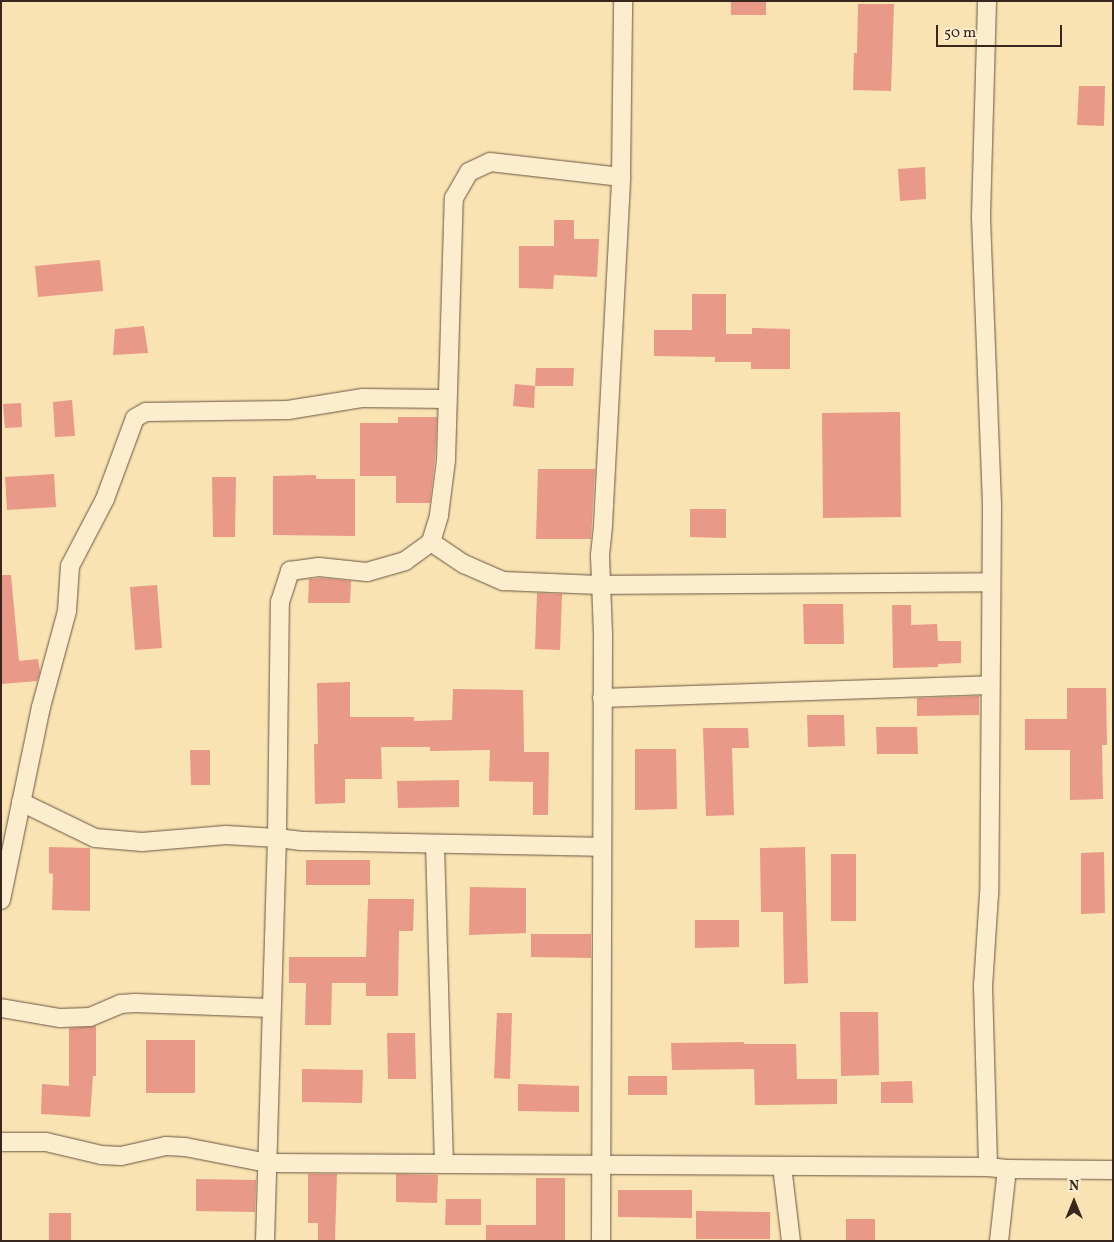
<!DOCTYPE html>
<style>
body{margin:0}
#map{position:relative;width:1114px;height:1242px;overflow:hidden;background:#f9e3b2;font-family:Vollkorn,serif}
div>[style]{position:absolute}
.building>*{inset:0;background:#e89987}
.roads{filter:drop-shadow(0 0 1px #695543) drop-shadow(0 0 1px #695543)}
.minor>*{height:18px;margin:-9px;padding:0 9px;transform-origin:9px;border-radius:9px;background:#fbedcd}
span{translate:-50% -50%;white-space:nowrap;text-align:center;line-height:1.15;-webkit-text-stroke:5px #fbedcd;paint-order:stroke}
.frame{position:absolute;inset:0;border:2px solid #39261e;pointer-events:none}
.north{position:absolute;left:1049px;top:1177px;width:50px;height:50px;-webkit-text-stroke:4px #fbedcd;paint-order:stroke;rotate:0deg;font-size:14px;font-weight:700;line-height:20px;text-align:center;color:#39261e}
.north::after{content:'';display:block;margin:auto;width:18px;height:22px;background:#39261e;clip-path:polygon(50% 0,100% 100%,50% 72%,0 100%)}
.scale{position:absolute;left:936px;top:25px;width:126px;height:22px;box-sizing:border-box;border:2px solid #39261e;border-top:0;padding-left:6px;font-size:15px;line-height:18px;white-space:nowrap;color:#39261e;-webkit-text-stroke:4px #fbedcd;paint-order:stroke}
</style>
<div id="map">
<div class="building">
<i style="clip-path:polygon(731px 1px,766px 1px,766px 15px,731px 15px)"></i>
<i style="clip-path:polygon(858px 4px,894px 4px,891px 91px,853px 90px,854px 53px,857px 53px)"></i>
<i style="clip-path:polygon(1079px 86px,1105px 86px,1104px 126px,1077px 125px)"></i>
<i style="clip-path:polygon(925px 167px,926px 199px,900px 201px,898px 169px)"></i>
<i style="clip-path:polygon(554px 220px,574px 220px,574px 239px,599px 239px,597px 277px,554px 275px,553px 289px,519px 288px,519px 246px,554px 246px)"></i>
<i style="clip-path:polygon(100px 260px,103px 291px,38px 297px,35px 266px)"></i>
<i style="clip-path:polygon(692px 294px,726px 294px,726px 334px,752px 334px,752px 328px,790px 329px,790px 369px,751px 369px,751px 362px,715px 362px,715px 357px,654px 356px,654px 330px,692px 330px)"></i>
<i style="clip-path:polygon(144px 326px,148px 353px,113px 355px,115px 329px)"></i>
<i style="clip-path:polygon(536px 368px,574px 368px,573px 386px,535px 386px)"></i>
<i style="clip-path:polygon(515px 384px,535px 386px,534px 408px,513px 406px)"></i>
<i style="clip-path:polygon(72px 400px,75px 436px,55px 437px,53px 402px)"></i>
<i style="clip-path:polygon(21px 403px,22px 427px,5px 428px,3px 404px)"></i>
<i style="clip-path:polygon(900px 412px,901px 517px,823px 518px,822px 413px)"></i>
<i style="clip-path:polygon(398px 417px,437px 417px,435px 459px,430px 503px,396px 503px,396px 476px,360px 476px,360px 423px,398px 423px)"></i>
<i style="clip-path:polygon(538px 469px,595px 469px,591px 539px,536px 539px)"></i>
<i style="clip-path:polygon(54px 474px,56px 507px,7px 510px,5px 477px)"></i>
<i style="clip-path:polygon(316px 475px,316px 479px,355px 479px,355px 536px,273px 535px,273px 476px)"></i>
<i style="clip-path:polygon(212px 477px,236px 477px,235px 537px,213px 537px)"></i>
<i style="clip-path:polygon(690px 509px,726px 509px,726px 538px,690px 537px)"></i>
<i style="clip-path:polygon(1px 575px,11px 575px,19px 661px,38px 659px,40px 672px,37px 681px,1px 684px)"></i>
<i style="clip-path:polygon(323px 578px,351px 581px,350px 603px,308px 603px,309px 579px)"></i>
<i style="clip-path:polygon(157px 585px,162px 648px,135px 650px,130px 587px)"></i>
<i style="clip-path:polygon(537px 593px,562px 594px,560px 650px,535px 649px)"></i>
<i style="clip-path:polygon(803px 604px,843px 604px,844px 644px,804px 644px)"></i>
<i style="clip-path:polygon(892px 605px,911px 605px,911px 625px,937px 624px,938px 641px,961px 641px,961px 663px,938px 664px,938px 667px,893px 668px)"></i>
<i style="clip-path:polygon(350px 682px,350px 717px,414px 717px,414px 721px,452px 720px,453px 689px,523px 690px,524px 752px,549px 752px,548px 815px,533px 815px,533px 782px,489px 781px,490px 750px,430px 751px,430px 747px,381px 747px,382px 779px,345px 779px,345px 803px,315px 804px,314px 744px,318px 744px,317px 683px)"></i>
<i style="clip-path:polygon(1067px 688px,1106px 688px,1107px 745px,1102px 745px,1103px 799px,1070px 800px,1070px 750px,1025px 750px,1025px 719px,1067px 719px)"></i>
<i style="clip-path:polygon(979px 696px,979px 715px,917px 716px,917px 698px)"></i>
<i style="clip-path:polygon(807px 715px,844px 715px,845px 746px,808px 747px)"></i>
<i style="clip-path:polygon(876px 727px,917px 727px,918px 754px,877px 754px)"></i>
<i style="clip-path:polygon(703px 728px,748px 728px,749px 748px,732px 748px,734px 815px,706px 816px)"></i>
<i style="clip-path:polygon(635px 749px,676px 749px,677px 809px,635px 810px)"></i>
<i style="clip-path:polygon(190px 750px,210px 750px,210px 785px,191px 785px)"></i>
<i style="clip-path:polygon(459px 780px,459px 807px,398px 808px,397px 781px)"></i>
<i style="clip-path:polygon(49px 847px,90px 848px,90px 911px,52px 910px,53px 874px,49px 873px)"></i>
<i style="clip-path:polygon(805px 847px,808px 983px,784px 984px,783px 912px,761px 912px,760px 848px)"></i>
<i style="clip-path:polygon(1104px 852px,1105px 913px,1081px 914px,1081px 853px)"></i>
<i style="clip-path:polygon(831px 854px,856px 854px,856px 921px,831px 921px)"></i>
<i style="clip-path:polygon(306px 860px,370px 860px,370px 885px,306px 885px)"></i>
<i style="clip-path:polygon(470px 887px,526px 888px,526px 933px,469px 935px)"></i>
<i style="clip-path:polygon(368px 899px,414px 899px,413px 931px,399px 931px,398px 996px,366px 996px,366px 983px,332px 983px,331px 1025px,305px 1025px,306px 983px,289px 983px,289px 957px,366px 957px)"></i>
<i style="clip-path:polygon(695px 920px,739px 920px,739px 947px,695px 948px)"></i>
<i style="clip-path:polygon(531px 934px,591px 934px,591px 958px,531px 957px)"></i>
<i style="clip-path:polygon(840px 1012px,878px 1012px,879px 1075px,841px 1076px)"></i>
<i style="clip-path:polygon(497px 1013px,512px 1013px,510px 1079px,494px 1078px)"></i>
<i style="clip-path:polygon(96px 1026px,96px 1076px,93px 1076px,90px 1117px,41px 1114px,42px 1084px,69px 1086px,69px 1028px)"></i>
<i style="clip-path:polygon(387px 1033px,415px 1033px,416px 1079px,388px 1079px)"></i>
<i style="clip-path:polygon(146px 1040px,195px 1040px,195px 1093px,146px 1093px)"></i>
<i style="clip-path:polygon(744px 1042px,744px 1044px,796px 1044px,797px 1079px,837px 1079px,837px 1104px,755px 1105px,754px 1069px,672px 1070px,671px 1043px)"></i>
<i style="clip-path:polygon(302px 1069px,363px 1070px,362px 1103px,302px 1102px)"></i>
<i style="clip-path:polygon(628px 1076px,667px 1076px,667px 1095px,628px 1095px)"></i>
<i style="clip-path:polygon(912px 1081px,913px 1103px,881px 1103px,881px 1082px)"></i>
<i style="clip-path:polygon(518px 1084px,579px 1086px,579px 1112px,518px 1111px)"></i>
<i style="clip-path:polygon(308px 1174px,337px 1174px,335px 1241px,318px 1241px,318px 1223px,308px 1223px)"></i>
<i style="clip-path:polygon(396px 1174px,438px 1175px,437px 1203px,396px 1202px)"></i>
<i style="clip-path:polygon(536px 1178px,565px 1178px,565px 1241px,486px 1241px,486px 1225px,536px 1225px)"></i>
<i style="clip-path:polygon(196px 1179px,256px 1180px,255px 1212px,196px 1211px)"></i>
<i style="clip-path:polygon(618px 1190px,692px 1190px,692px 1218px,618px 1217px)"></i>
<i style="clip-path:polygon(446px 1199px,481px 1199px,481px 1225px,445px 1225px)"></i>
<i style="clip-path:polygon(696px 1211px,770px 1212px,770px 1239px,696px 1239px)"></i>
<i style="clip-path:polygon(49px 1213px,71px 1213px,71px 1241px,49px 1241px)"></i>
<i style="clip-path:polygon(846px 1219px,875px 1219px,875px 1241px,846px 1241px)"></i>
</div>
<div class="roads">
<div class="minor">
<i style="left:987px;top:1px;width:217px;rotate:91.6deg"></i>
<i style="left:981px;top:218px;width:289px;rotate:87.8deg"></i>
<i style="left:992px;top:507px;width:387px;rotate:90.4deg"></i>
<i style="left:989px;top:894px;width:92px;rotate:93.7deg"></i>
<i style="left:983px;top:986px;width:181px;rotate:88.4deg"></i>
<i style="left:431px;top:542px;width:40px;rotate:34deg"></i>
<i style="left:464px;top:564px;width:43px;rotate:23.6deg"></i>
<i style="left:503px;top:581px;width:96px;rotate:2.4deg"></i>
<i style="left:599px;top:585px;width:391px;rotate:-0.4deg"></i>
<i style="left:602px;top:698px;width:387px;rotate:-1.9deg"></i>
<i style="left:21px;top:802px;width:82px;rotate:25.9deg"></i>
<i style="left:95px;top:838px;width:47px;rotate:4.9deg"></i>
<i style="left:142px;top:842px;width:84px;rotate:-4.8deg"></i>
<i style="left:226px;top:835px;width:51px;rotate:3.4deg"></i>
<i style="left:277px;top:838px;width:236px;rotate:-89.3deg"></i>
<i style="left:280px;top:602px;width:33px;rotate:-72deg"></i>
<i style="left:290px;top:571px;width:29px;rotate:-8deg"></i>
<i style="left:319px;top:567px;width:48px;rotate:5.9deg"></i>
<i style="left:367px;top:572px;width:40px;rotate:-16deg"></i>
<i style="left:405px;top:561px;width:32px;rotate:-36deg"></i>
<i style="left:431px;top:542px;width:28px;rotate:-73deg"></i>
<i style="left:439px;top:515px;width:55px;rotate:-82.7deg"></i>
<i style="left:446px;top:460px;width:262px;rotate:-88.3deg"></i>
<i style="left:454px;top:198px;width:30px;rotate:-60deg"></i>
<i style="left:469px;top:172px;width:23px;rotate:-25deg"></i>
<i style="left:490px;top:162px;width:132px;rotate:6.5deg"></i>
<i style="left:435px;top:844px;width:320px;rotate:88.4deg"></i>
<i style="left:1px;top:900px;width:197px;rotate:-78.3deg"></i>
<i style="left:41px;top:707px;width:99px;rotate:-74.8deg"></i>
<i style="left:67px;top:611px;width:45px;rotate:-86.2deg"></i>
<i style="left:70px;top:566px;width:76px;rotate:-62.4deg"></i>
<i style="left:105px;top:499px;width:86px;rotate:-69.7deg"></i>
<i style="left:135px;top:418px;width:13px;rotate:-29deg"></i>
<i style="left:146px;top:412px;width:142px;rotate:-0.8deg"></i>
<i style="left:288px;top:410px;width:76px;rotate:-9.1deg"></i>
<i style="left:363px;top:398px;width:84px;rotate:0.7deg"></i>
<i style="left:1px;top:1008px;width:60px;rotate:9.6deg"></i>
<i style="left:60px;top:1018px;width:30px;rotate:-2deg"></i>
<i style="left:90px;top:1017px;width:33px;rotate:-23deg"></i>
<i style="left:120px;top:1004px;width:15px;rotate:-4deg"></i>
<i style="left:135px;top:1003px;width:136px;rotate:2.1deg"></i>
<i style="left:1px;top:1142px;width:45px"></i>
<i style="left:46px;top:1142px;width:57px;rotate:13.3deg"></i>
<i style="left:101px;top:1155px;width:20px;rotate:3deg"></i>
<i style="left:121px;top:1156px;width:46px;rotate:-12.5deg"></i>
<i style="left:166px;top:1146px;width:19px;rotate:3deg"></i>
<i style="left:185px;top:1147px;width:85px;rotate:10.9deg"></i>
<i style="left:268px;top:1163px;width:720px;rotate:0.32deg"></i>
<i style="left:988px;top:1167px;width:19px;rotate:6deg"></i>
<i style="left:1007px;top:1169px;width:106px;rotate:0.5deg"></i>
<i style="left:782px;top:1166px;width:76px;rotate:83.2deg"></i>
<i style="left:265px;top:1241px;width:403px;rotate:-88.3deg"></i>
<i style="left:277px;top:838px;width:23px;rotate:7deg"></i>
<i style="left:300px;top:841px;width:301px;rotate:1.1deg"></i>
<i style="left:601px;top:1241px;width:607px;rotate:-89.81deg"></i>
<i style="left:603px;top:634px;width:79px;rotate:-92.2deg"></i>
<i style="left:600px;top:555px;width:30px;rotate:-84deg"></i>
<i style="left:603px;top:525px;width:348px;rotate:-87deg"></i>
<i style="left:621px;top:177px;width:176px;rotate:-89.3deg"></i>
<i style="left:999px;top:1241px;width:72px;rotate:-83.7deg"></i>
</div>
</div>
<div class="frame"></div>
<div class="north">N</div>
<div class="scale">50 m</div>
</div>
